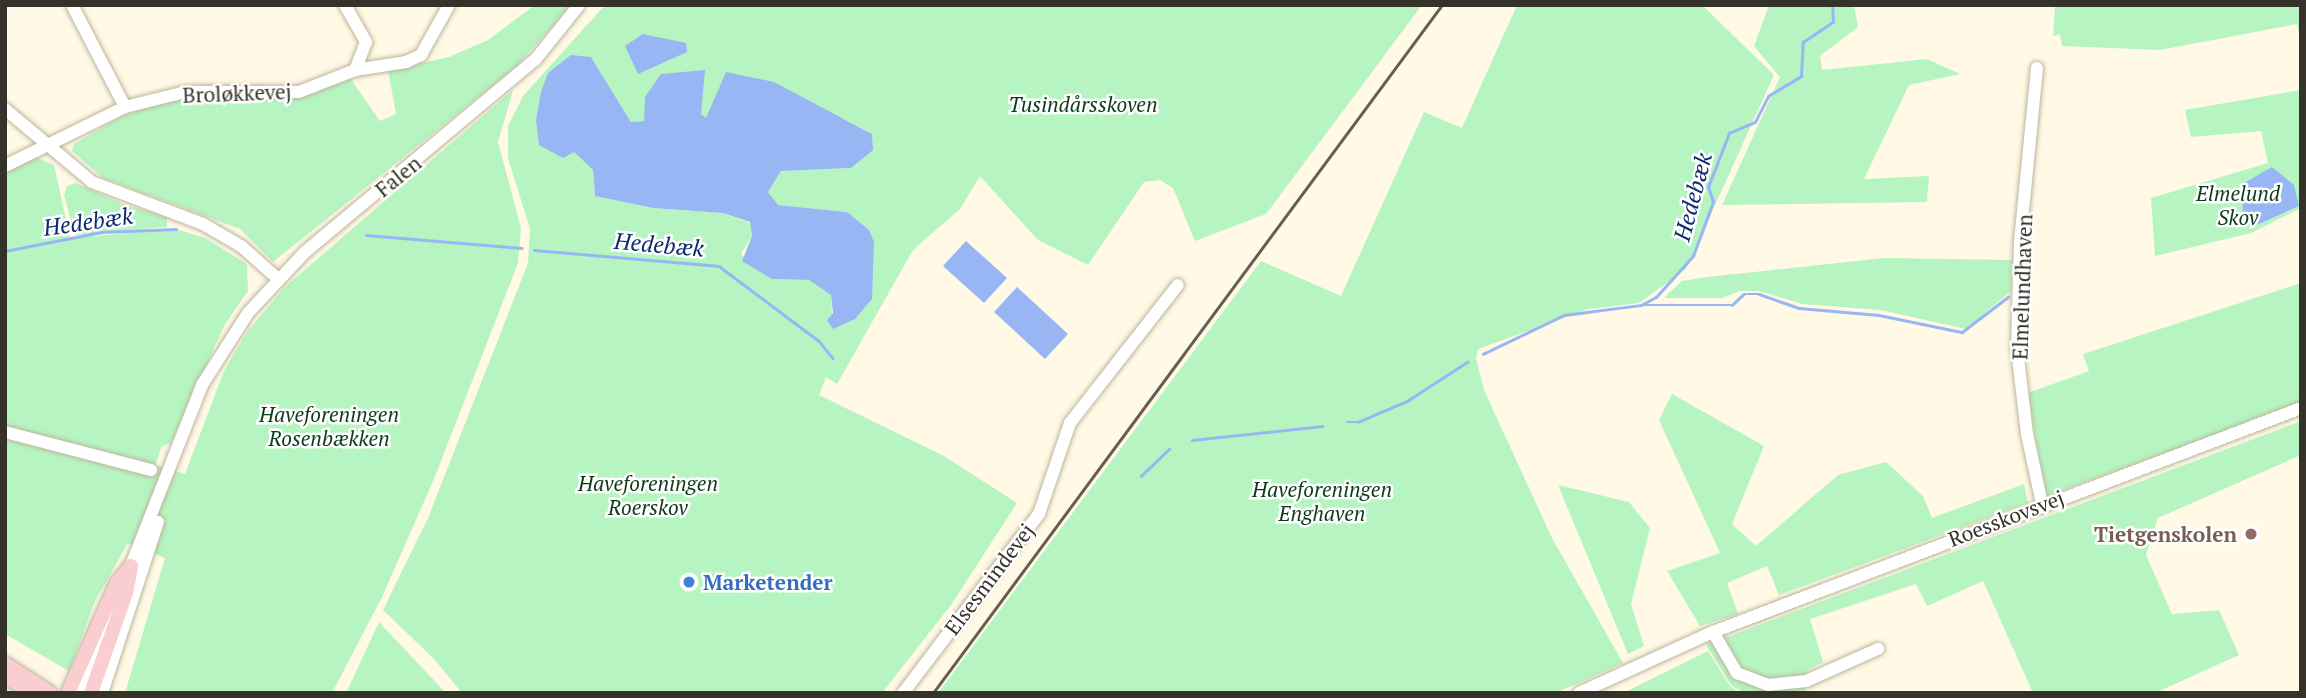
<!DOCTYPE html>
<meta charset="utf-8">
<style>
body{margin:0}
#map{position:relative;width:2306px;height:698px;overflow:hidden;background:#fff9e5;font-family:"PT Serif",serif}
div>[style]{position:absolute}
.green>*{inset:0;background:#b6f5c1}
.water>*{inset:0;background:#98b6f4}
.stream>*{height:2.5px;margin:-1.25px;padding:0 1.25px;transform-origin:1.25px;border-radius:1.25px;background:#98b6f4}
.roads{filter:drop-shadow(0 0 2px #bcb59d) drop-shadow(0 0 2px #bcb59d)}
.minor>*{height:12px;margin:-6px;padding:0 6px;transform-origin:6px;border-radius:6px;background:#fff}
.major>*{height:14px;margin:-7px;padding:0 7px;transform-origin:7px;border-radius:7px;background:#facdd0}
.rail>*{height:2.5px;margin:-1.25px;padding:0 1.25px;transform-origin:1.25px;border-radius:1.25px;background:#635f53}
.dots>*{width:19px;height:19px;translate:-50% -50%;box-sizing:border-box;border:4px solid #fff;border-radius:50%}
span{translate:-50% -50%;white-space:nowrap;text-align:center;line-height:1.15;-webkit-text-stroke:5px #fff;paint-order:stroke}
.street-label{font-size:21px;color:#353229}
.park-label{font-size:21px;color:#0d3b1b;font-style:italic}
.education-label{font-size:21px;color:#785e54;font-weight:700}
.right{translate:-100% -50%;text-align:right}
.shop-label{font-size:21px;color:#366cbe;font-weight:700}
.left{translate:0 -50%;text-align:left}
.water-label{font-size:23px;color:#0f2a6f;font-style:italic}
.frame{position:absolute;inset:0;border:7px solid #353229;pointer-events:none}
</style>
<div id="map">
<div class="green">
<i style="clip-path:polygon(535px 5px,571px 5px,517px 66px,273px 262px,240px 229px,103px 178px,72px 151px,74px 144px,122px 116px,168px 101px,302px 97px,350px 78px,380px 121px,396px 114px,388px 70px,449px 57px,488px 40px)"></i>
<i style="clip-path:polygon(evenodd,605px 5px,1422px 5px,1266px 214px,1195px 241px,1173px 188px,1160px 180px,1144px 182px,1088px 265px,1038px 240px,980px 176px,960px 209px,913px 250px,837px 384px,826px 377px,819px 395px,944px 456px,1017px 503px,951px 605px,882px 693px,462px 693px,434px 659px,383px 610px,428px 518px,528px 263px,530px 229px,508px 158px,508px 126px,523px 96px,605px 5px,591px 57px,631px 122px,644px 121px,648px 112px,701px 98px,701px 114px,706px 118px,843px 118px,872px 134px,851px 168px,781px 171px,768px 192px,777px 205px,847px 212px,833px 329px,831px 295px,809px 280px,772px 279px,741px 254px,752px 236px,750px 223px,723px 213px,653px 208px,595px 196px,593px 170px,574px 152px,591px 57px)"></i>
<i style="clip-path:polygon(1517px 5px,1702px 5px,1774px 75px,1686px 269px,1639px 303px,1589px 309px,1478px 349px,1476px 358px,1484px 390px,1552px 538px,1623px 663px,1556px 693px,938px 693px,1261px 261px,1341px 296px,1424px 112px,1462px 128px)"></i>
<i style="clip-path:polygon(1769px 5px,1854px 5px,1858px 27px,1820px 56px,1822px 70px,1927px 59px,1960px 74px,1909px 85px,1864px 179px,1929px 176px,1927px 202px,1722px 205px,1780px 77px,1754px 46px)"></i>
<i style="clip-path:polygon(2055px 5px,2301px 5px,2301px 44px,2297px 24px,2160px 50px,2062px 46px,2060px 34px,2053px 36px)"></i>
<i style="clip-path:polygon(513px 90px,498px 142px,521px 228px,518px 263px,434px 479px,382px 597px,332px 693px,125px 693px,165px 558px,128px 543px,95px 601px,69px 671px,5px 634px,5px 173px,35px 157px,54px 165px,70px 238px,176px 229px,205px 238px,247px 264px,248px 291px,224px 326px,171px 443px,162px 446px,155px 465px,185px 474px,224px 371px,247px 332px,285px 287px)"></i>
<i style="clip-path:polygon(2301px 90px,2301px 208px,2251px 233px,2155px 256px,2151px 198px,2268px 163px,2261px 131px,2191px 137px,2185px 110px)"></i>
<i style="clip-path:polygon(76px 183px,123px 204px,167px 217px,167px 227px,75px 235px,64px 195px,67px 186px)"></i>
<i style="clip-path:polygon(1884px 258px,2013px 260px,2010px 292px,1966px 329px,1881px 310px,1802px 304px,1760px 291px,1740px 291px,1722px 298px,1664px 298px,1682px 281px,1707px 277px)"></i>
<i style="clip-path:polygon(2301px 283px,2301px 403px,2046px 496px,2028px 393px,2089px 371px,2083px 354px)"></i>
<i style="clip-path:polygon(1672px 394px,1764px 446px,1732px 524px,1756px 546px,1838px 475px,1886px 462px,1923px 496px,1932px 518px,2024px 484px,2028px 503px,1779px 595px,1767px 566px,1727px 583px,1738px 614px,1700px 626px,1667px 571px,1720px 553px,1659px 420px)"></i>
<i style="clip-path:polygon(2301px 421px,2301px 455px,2158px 518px,2146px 555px,2172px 614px,2219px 610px,2239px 655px,2155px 693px,2033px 693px,1983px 581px,1927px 606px,1916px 584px,1810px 619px,1823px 662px,1807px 670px,1805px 692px,1744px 693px,1731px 685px,1706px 645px)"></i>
<i style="clip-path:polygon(1558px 485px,1629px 502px,1650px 528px,1631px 604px,1644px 646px,1628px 654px)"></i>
<i style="clip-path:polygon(379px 622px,446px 693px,346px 693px)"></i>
<i style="clip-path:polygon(1708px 651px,1730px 686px,1741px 693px,1623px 693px)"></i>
</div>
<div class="water">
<i style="clip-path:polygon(643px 34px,686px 43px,687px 52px,638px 74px,625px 46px)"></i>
<i style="clip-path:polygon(571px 55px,591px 57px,631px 122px,644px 121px,645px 97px,661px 74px,705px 70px,701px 114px,706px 118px,726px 72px,774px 82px,872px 134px,873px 150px,851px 168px,781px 171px,768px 192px,778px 205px,847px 212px,869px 230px,874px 242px,872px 299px,855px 319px,833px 329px,827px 320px,833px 313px,831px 295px,809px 280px,772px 279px,742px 261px,752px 236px,750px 222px,723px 213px,653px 208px,595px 196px,593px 170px,574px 152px,563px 158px,539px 145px,536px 120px,541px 92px,548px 73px)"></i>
<i style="clip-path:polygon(2272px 167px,2294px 185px,2299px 206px,2252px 227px,2243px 221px,2242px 184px)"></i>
<i style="clip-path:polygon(966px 241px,1007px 278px,984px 303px,943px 266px)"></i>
<i style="clip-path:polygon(1017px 287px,1068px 334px,1045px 359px,994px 312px)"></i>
</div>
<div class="stream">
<i style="left:366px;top:235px;width:156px;rotate:4.8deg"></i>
<i style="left:534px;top:250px;width:186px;rotate:4.9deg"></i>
<i style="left:719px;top:266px;width:125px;rotate:36.9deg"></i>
<i style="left:819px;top:341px;width:22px;rotate:51deg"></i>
<i style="left:5px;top:251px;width:99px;rotate:-11.1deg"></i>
<i style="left:102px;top:232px;width:74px;rotate:-2.3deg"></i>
<i style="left:1643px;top:305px;width:89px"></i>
<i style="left:1732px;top:305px;width:16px;rotate:-43deg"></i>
<i style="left:1744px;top:294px;width:15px"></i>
<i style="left:1759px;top:294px;width:42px;rotate:19.3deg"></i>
<i style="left:1799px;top:308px;width:80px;rotate:5deg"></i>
<i style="left:1879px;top:315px;width:85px;rotate:11.6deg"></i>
<i style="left:1962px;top:332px;width:58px;rotate:-37.3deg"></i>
<i style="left:1483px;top:354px;width:90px;rotate:-25.7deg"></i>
<i style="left:1564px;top:315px;width:78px;rotate:-7.4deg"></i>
<i style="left:1641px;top:305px;width:17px;rotate:-28deg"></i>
<i style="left:1656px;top:297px;width:55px;rotate:-47.9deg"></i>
<i style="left:1693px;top:256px;width:58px;rotate:-69.7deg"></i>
<i style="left:1713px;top:202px;width:16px;rotate:-108deg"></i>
<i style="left:1708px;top:187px;width:58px;rotate:-68.7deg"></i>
<i style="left:1729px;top:133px;width:28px;rotate:-23deg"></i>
<i style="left:1755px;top:122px;width:29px;rotate:-63deg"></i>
<i style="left:1768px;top:96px;width:39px;rotate:-31deg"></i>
<i style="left:1801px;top:76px;width:34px;rotate:-87deg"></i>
<i style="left:1803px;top:42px;width:36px;rotate:-34deg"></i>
<i style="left:1833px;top:22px;width:17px;rotate:-93deg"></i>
<i style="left:1347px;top:422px;width:11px"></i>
<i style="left:1358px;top:422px;width:53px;rotate:-23.2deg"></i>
<i style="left:1407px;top:401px;width:72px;rotate:-33deg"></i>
<i style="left:1192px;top:440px;width:131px;rotate:-6.1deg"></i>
<i style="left:1141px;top:476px;width:39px;rotate:-44deg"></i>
</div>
<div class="roads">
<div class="minor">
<i style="left:72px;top:5px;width:115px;rotate:62.5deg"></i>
<i style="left:345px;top:5px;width:43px;rotate:60.4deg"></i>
<i style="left:366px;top:42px;width:30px;rotate:111deg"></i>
<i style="left:2037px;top:68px;width:174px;rotate:95.6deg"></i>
<i style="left:2020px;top:241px;width:108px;rotate:91.6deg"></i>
<i style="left:2017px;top:349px;width:86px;rotate:83.3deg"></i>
<i style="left:2027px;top:434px;width:72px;rotate:77.9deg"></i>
<i style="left:5px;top:109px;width:114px;rotate:40deg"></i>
<i style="left:92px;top:182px;width:119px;rotate:20.7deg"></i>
<i style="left:203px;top:224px;width:44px;rotate:30.1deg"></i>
<i style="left:241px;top:246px;width:48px;rotate:41.6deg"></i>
<i style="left:5px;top:166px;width:134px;rotate:-26.2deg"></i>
<i style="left:125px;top:107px;width:62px;rotate:-14deg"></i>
<i style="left:185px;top:92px;width:114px"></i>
<i style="left:299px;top:92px;width:60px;rotate:-21.4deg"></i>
<i style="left:355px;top:70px;width:52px;rotate:-8.9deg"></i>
<i style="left:406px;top:62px;width:17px;rotate:-25deg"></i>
<i style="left:421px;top:55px;width:57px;rotate:-60.8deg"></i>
<i style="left:5px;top:432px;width:151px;rotate:14.6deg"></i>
<i style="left:128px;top:573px;width:202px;rotate:-68.5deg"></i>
<i style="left:202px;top:385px;width:85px;rotate:-57.4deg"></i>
<i style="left:248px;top:313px;width:83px;rotate:-46.9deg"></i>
<i style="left:305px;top:252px;width:300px;rotate:-39.9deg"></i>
<i style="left:535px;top:60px;width:70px;rotate:-51.3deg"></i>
<i style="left:1713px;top:632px;width:48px;rotate:59.7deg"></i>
<i style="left:1737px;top:673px;width:33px;rotate:21deg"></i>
<i style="left:1768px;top:685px;width:38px;rotate:-6deg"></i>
<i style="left:1806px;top:681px;width:79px;rotate:-24deg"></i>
<i style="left:80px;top:693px;width:100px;rotate:-68.3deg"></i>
<i style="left:102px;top:693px;width:180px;rotate:-71.9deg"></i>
<i style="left:903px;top:693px;width:225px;rotate:-52.8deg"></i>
<i style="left:1039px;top:514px;width:96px;rotate:-71.2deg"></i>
<i style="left:1070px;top:423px;width:175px;rotate:-52deg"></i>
<i style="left:1579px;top:693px;width:147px;rotate:-24.5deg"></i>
<i style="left:1713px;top:632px;width:629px;rotate:-20.85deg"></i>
</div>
<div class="major">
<i style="left:5px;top:664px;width:54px;rotate:32.8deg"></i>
<i style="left:5px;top:676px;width:32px;rotate:32deg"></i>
<i style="left:68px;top:693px;width:120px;rotate:-66deg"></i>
<i style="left:117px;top:583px;width:22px;rotate:-51deg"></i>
<i style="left:91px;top:693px;width:106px;rotate:-70.7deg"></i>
<i style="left:126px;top:593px;width:26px;rotate:-79deg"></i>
</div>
</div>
<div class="rail">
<i style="left:933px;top:693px;width:856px;rotate:-53.51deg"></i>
</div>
<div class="dots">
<i style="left:2251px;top:534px;background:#8d6e63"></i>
<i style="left:689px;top:582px;background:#3f7fe0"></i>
</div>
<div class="street-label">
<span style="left:237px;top:93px;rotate:-2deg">Broløkkevej</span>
<span style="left:398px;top:176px;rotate:-39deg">Falen</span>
<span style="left:2022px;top:287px;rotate:-88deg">Elmelundhaven</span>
<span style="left:2006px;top:518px;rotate:-21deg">Roesskovsvej</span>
<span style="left:989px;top:579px;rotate:-53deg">Elsesmindevej</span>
</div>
<div class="park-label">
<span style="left:1083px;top:104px">Tusindårsskoven</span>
<span style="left:2238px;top:205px">Elmelund<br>Skov</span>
<span style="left:329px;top:426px">Haveforeningen<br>Rosenbækken</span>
<span style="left:648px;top:495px">Haveforeningen<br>Roerskov</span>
<span style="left:1322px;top:501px">Haveforeningen<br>Enghaven</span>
</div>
<div class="education-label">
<span class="right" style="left:2237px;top:534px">Tietgenskolen</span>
</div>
<div class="shop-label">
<span class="left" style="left:703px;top:582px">Marketender</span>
</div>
<div class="water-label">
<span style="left:1693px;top:197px;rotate:-75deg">Hedebæk</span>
<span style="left:88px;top:222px;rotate:-8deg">Hedebæk</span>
<span style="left:659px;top:245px;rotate:5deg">Hedebæk</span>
</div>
<div class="frame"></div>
</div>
